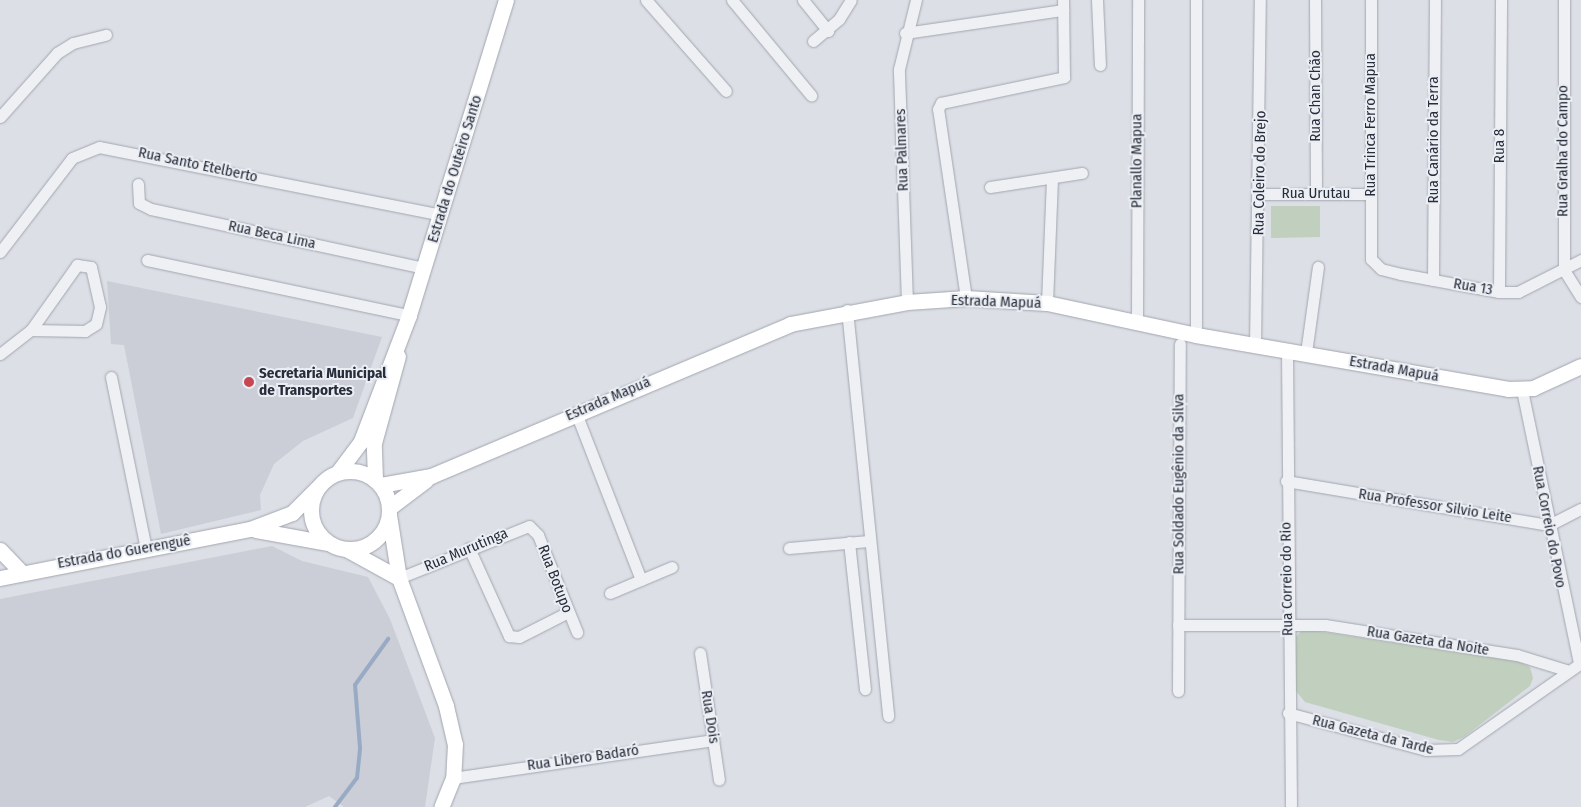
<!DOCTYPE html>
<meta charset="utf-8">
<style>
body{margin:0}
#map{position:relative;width:1581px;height:807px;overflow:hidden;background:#dcdfe6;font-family:"Fira Sans Condensed",sans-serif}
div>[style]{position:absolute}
.built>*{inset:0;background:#cbced7}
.green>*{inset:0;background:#c1cfbe}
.stream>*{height:4px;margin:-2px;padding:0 2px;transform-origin:2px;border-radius:2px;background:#99abc4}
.roads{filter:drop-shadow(0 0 1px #a2a6af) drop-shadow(0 0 1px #a2a6af)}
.street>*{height:11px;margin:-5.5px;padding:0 5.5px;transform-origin:5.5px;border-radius:5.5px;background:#eff0f4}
.secondary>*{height:15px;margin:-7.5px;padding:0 7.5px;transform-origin:7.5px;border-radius:7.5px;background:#fff}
.secondary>.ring{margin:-7.5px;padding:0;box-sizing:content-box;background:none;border:15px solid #fff;border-radius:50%}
.dots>*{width:14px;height:14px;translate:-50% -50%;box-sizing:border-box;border:2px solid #ebeef3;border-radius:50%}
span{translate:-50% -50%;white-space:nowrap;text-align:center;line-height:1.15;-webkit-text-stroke:4px #ebeef3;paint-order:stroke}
.street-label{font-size:15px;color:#272d3b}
.poi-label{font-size:15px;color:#272d3b;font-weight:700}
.left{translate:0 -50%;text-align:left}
</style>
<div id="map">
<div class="built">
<i style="clip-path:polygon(107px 281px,382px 337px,353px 418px,303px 441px,274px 464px,260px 495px,261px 510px,161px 534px,124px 345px,111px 344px)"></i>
<i style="clip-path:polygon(272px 546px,302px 561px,368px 577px,390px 619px,435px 738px,425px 807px,344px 807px,329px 796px,305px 807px,0 807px,0 599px)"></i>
</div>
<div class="green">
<i style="clip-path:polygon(1271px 206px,1320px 206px,1320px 237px,1271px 238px)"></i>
<i style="clip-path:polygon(1303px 629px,1520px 662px,1530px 667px,1533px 678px,1530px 686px,1464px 737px,1453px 742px,1439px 740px,1305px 702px,1296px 691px,1295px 638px)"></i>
</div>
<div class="stream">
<i style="left:335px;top:807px;width:36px;rotate:-53deg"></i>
<i style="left:357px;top:778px;width:30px;rotate:-84deg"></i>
<i style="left:360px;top:748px;width:63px;rotate:-94.5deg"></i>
<i style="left:355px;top:685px;width:57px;rotate:-54.3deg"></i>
</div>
<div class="roads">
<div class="street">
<i style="left:646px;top:0;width:121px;rotate:48.7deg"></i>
<i style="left:732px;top:0;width:124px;rotate:50.3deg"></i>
<i style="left:803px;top:0;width:40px;rotate:51deg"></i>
<i style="left:1097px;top:0;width:65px;rotate:87.4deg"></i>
<i style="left:1196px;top:0;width:335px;rotate:90deg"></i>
<i style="left:1315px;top:0;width:192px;rotate:89.7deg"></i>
<i style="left:1371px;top:0;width:259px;rotate:90deg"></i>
<i style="left:1371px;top:259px;width:14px;rotate:45deg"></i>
<i style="left:1381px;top:269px;width:21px;rotate:14deg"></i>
<i style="left:1401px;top:274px;width:100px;rotate:10.4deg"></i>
<i style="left:1499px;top:292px;width:19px"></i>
<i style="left:1518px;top:292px;width:71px;rotate:-26.9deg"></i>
<i style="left:1564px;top:0;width:270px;rotate:90deg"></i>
<i style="left:1564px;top:270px;width:32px;rotate:58deg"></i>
<i style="left:905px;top:33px;width:160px;rotate:-8.3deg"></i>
<i style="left:813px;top:41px;width:34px;rotate:-40deg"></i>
<i style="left:839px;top:19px;width:22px;rotate:-58deg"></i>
<i style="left:0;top:117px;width:86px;rotate:-48.3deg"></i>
<i style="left:57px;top:53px;width:19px;rotate:-32deg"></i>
<i style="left:73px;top:43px;width:34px;rotate:-14deg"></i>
<i style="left:138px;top:184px;width:19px;rotate:87deg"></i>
<i style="left:139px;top:203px;width:13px;rotate:27deg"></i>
<i style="left:151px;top:209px;width:280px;rotate:12.2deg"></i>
<i style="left:990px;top:187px;width:93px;rotate:-8.7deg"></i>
<i style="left:1261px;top:194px;width:110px"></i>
<i style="left:0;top:252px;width:118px;rotate:-52.5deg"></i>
<i style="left:72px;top:158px;width:29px;rotate:-22deg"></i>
<i style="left:99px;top:147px;width:349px;rotate:11.2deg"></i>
<i style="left:147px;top:260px;width:268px;rotate:11.9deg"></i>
<i style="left:1433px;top:280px;width:280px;rotate:-89.6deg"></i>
<i style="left:1499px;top:292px;width:292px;rotate:-89.6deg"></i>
<i style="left:966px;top:298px;width:191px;rotate:-98.4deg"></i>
<i style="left:938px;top:109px;width:7px;rotate:-63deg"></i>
<i style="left:941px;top:103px;width:126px;rotate:-11.9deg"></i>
<i style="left:1064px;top:77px;width:77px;rotate:-90.7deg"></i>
<i style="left:907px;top:302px;width:233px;rotate:-92deg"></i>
<i style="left:899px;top:69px;width:71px;rotate:-76.2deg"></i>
<i style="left:1047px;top:303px;width:124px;rotate:-87.7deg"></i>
<i style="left:847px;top:310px;width:408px;rotate:84.2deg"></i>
<i style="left:1137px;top:322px;width:322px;rotate:-89.8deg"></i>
<i style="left:1255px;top:346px;width:346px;rotate:-89.2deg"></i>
<i style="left:1287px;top:351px;width:456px;rotate:89.5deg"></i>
<i style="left:1306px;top:353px;width:87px;rotate:-82.1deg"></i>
<i style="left:0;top:354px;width:39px;rotate:-38deg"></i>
<i style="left:31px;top:330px;width:80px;rotate:-54.7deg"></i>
<i style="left:77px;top:265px;width:14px;rotate:8deg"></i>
<i style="left:91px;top:267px;width:41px;rotate:77.3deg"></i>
<i style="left:100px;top:307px;width:17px;rotate:103deg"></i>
<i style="left:96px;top:324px;width:13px;rotate:148deg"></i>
<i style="left:85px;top:331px;width:54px;rotate:-178.9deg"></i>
<i style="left:111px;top:377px;width:176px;rotate:78.5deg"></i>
<i style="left:1522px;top:390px;width:280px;rotate:78.2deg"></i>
<i style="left:576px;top:413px;width:179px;rotate:68.7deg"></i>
<i style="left:1286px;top:481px;width:267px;rotate:9.5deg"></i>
<i style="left:1549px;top:525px;width:36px;rotate:-27deg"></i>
<i style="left:849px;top:542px;width:148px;rotate:83.8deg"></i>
<i style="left:469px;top:548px;width:97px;rotate:65.6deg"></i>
<i style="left:509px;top:636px;width:10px;rotate:6deg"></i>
<i style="left:519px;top:637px;width:55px;rotate:-27deg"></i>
<i style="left:789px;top:548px;width:80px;rotate:-5deg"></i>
<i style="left:399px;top:578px;width:140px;rotate:-21.8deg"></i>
<i style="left:529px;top:526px;width:13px;rotate:45deg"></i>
<i style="left:538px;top:535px;width:105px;rotate:68.1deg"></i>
<i style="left:610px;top:593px;width:67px;rotate:-22.8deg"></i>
<i style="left:1178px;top:625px;width:147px"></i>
<i style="left:1325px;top:625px;width:194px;rotate:8.9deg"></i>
<i style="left:1517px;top:655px;width:51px;rotate:17deg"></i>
<i style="left:700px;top:653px;width:128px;rotate:81.5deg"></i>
<i style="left:1178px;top:691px;width:347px;rotate:-89.7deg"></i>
<i style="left:1288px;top:713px;width:143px;rotate:15deg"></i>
<i style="left:1426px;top:750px;width:32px;rotate:-2deg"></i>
<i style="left:1458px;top:749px;width:150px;rotate:-35deg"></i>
<i style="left:453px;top:778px;width:263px;rotate:-8.3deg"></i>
</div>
<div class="secondary">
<i class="ring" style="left:311px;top:471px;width:63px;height:63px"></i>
<i style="left:338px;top:472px;width:39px;rotate:-53deg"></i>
<i style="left:361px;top:441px;width:135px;rotate:-69.1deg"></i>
<i style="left:409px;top:315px;width:330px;rotate:-72.9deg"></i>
<i style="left:375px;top:479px;width:36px;rotate:-92deg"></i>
<i style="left:374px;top:443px;width:90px;rotate:-74.6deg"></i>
<i style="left:381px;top:485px;width:51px;rotate:-10.2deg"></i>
<i style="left:431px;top:476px;width:390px;rotate:-22.9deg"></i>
<i style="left:790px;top:324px;width:119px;rotate:-10.6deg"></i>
<i style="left:907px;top:302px;width:59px;rotate:-3.9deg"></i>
<i style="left:966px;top:298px;width:81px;rotate:3.5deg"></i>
<i style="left:1047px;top:303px;width:152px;rotate:12.1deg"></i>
<i style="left:1196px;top:335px;width:317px;rotate:9.8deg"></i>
<i style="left:1508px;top:389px;width:25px;rotate:-2deg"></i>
<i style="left:1533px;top:388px;width:53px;rotate:-24.6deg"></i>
<i style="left:389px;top:508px;width:46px;rotate:-37.1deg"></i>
<i style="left:389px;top:515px;width:64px;rotate:81deg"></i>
<i style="left:399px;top:578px;width:136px;rotate:69.8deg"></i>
<i style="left:446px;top:706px;width:39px;rotate:77deg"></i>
<i style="left:455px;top:744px;width:34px;rotate:93deg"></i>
<i style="left:453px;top:778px;width:31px;rotate:112deg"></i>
<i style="left:256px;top:530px;width:72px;rotate:10.4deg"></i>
<i style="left:346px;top:549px;width:60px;rotate:28.7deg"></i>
<i style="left:0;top:550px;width:29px;rotate:46deg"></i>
<i style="left:0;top:578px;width:255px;rotate:-11.1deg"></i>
<i style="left:250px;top:529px;width:45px;rotate:-20.9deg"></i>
<i style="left:292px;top:513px;width:35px;rotate:-45deg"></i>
</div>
</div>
<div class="dots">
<i style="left:249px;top:382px;background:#c64651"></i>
</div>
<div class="street-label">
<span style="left:1316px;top:96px;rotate:-90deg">Rua Chan Chão</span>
<span style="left:1371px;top:125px;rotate:-90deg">Rua Trinca Ferro Mapua</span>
<span style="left:1434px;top:140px;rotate:-90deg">Rua Canário da Terra</span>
<span style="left:1500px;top:146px;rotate:-90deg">Rua 8</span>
<span style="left:902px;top:150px;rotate:-92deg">Rua Palmares</span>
<span style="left:1563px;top:151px;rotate:-90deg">Rua Gralha do Campo</span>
<span style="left:1137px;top:161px;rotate:-90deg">Planallo Mapua</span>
<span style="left:198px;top:165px;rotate:12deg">Rua Santo Etelberto</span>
<span style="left:455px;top:169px;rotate:-73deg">Estrada do Outeiro Santo</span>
<span style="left:1260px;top:173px;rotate:-89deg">Rua Coleiro do Brejo</span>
<span style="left:1316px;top:194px">Rua Urutau</span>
<span style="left:272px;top:235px;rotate:12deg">Rua Beca Lima</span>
<span style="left:1473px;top:287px;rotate:10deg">Rua 13</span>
<span style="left:996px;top:302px;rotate:2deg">Estrada Mapuá</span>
<span style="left:1394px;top:369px;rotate:10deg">Estrada Mapuá</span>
<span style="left:608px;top:399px;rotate:-23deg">Estrada Mapuá</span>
<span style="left:1179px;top:484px;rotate:-90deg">Rua Soldado Eugênio da Silva</span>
<span style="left:1435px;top:506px;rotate:9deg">Rua Professor Silvio Leite</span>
<span style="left:1549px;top:527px;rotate:79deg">Rua Correio do Povo</span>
<span style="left:466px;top:550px;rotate:-23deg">Rua Murutinga</span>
<span style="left:124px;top:552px;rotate:-10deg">Estrada do Guerenguê</span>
<span style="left:555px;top:579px;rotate:69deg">Rua Botupo</span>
<span style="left:1287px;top:579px;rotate:-91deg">Rua Correio do Rio</span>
<span style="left:1428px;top:641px;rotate:9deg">Rua Gazeta da Noite</span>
<span style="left:710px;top:717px;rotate:81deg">Rua Dois</span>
<span style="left:1373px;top:735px;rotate:14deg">Rua Gazeta da Tarde</span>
<span style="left:583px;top:758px;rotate:-8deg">Rua Libero Badaró</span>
</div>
<div class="poi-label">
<span class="left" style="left:259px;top:382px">Secretaria Municipal<br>de Transportes</span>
</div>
</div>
